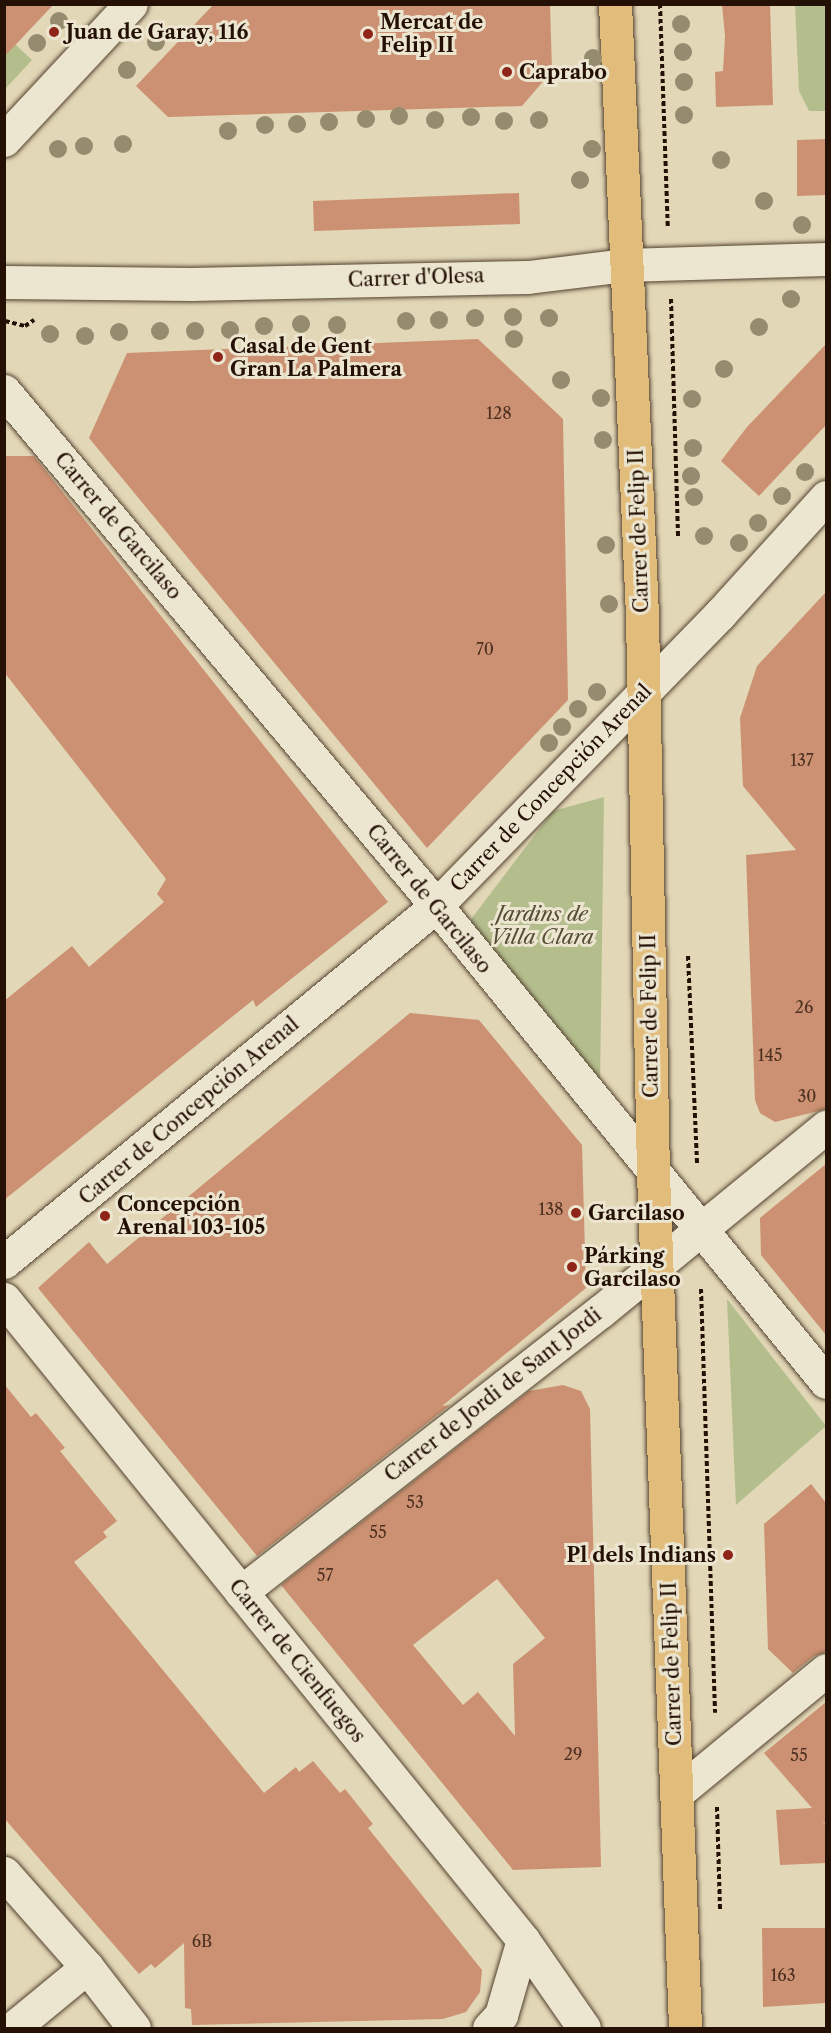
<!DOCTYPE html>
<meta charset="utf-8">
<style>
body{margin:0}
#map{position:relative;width:831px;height:2033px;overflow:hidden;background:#e2d7b6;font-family:"Libre Caslon Text",serif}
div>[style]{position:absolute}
.green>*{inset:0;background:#b4be8d}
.building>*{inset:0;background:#cb9172}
.path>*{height:4px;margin-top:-2px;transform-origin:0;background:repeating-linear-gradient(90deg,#241004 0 4.5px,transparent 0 7.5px)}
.roads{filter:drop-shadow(0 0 2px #544230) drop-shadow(0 0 2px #544230)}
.minor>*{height:33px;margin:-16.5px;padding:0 16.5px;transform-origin:16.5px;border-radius:16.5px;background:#ece5d0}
.major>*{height:33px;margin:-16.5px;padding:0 16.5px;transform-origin:16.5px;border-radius:16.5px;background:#e1bc7b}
.trees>*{width:18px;height:18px;margin:-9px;border-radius:50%;background:#958b6e}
.dots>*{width:16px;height:16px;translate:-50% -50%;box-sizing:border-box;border:3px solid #ece5d0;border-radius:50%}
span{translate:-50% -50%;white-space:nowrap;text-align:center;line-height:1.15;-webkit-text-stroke:6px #ece5d0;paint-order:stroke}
.number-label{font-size:16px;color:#4e3020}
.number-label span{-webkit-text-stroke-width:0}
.poi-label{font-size:20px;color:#241004;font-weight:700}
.left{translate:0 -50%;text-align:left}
.right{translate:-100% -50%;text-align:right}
.street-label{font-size:20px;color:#241004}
.park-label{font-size:20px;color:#564d34;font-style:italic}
.frame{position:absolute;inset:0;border:6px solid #241004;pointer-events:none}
</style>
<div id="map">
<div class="green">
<i style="clip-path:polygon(795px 5px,826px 5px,826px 111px,809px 111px,799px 91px)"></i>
<i style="clip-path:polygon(4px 34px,32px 60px,5px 89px,4px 89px)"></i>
<i style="clip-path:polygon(604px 797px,600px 1086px,466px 926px,553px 811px)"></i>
<i style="clip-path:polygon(727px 1299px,826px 1426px,736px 1505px)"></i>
</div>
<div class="building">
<i style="clip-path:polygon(4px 4px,54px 4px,4px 57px)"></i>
<i style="clip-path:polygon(214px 4px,550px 4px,552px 71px,522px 106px,168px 117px,136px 86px)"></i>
<i style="clip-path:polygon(722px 4px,770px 4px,773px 105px,716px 107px,715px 72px,723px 71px,725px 36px)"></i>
<i style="clip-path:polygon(826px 139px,826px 195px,797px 196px,797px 140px)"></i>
<i style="clip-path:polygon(519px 193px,520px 224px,314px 231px,313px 201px)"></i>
<i style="clip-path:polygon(478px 339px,563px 419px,568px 700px,427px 848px,89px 438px,127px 353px)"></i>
<i style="clip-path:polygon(826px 344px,826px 425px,759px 496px,721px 461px,747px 427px)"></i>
<i style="clip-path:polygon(4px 456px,34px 456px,388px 902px,256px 1007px,253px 1000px,4px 1200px,4px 1001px,72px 946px,89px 967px,164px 902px,157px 894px,166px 879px,4px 672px)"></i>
<i style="clip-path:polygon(826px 592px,826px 1109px,775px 1122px,760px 1113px,755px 1100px,746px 855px,796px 850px,743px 786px,740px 718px,757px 666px)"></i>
<i style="clip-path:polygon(410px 1013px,479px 1020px,582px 1145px,586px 1288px,442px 1406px,450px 1405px,257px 1556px,38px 1288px,89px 1242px,107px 1264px)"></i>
<i style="clip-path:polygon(826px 1164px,826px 1335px,761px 1255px,760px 1218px)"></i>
<i style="clip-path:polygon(4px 1384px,31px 1417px,36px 1413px,65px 1448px,60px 1451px,117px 1521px,103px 1532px,107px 1537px,74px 1562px,264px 1793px,296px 1767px,299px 1772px,313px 1761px,340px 1793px,345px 1789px,373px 1824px,368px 1828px,482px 1970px,480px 1992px,466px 2012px,443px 2019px,192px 2025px,191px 2009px,185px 2008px,184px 1943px,155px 1968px,151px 1964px,139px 1974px,4px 1818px)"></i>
<i style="clip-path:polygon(evenodd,563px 1385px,581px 1391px,590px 1409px,601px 1867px,513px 1870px,281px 1585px,529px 1391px,563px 1385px,497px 1579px,545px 1638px,513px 1664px,515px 1736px,478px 1692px,463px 1705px,413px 1645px,497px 1579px)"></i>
<i style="clip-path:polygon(811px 1484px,826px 1503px,826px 1652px,814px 1656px,793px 1673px,768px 1649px,764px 1524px)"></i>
<i style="clip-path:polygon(826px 1702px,826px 1825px,821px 1819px,826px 1826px,826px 1863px,780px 1865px,776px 1810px,812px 1808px,764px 1753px)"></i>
<i style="clip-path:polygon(762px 1928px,826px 1928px,826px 2003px,763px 2007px)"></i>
</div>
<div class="path">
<i style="left:660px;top:4px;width:225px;rotate:88deg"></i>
<i style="left:671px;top:299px;width:239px;rotate:88.3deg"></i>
<i style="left:5px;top:321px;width:21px;rotate:14deg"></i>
<i style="left:25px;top:326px;width:11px;rotate:-34deg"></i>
<i style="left:688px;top:956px;width:208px;rotate:87.5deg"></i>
<i style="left:701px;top:1289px;width:424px;rotate:88.1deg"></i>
<i style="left:717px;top:1807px;width:104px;rotate:88.3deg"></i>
</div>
<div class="roads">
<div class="minor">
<i style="left:4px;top:140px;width:186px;rotate:-47deg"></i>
<i style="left:4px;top:282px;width:187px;rotate:0.6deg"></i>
<i style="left:191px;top:284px;width:337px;rotate:-1.2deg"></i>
<i style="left:528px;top:277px;width:97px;rotate:-7.1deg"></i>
<i style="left:624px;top:265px;width:202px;rotate:-1.7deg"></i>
<i style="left:4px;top:391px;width:654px;rotate:49.96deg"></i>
<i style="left:425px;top:892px;width:633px;rotate:50.7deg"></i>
<i style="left:4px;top:1262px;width:560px;rotate:-39.49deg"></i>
<i style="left:436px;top:906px;width:407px;rotate:-45.8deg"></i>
<i style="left:720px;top:614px;width:158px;rotate:-47.8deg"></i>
<i style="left:4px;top:1299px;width:825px;rotate:51deg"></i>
<i style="left:523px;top:1940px;width:107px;rotate:55.3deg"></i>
<i style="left:241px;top:1592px;width:457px;rotate:-38deg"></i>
<i style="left:601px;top:1311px;width:291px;rotate:-39.3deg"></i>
<i style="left:677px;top:1793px;width:193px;rotate:-39.5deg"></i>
<i style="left:4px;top:1873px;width:125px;rotate:48.6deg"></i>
<i style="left:87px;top:1967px;width:77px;rotate:52.4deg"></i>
<i style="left:13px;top:2028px;width:96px;rotate:-39.5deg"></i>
<i style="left:489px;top:2028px;width:18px;rotate:-47deg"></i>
<i style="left:501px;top:2015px;width:78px;rotate:-73.7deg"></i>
</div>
<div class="major">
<i style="left:615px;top:4px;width:613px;rotate:87.47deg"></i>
<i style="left:642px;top:616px;width:558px;rotate:88.87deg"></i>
<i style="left:653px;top:1174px;width:855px;rotate:87.85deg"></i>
</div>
</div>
<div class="trees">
<i style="left:59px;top:21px"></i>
<i style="left:681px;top:24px"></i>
<i style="left:156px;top:42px"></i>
<i style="left:37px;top:43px"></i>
<i style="left:683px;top:52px"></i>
<i style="left:593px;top:58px"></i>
<i style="left:127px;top:70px"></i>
<i style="left:684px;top:82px"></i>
<i style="left:684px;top:115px"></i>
<i style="left:399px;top:116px"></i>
<i style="left:471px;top:117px"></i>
<i style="left:366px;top:119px"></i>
<i style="left:435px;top:120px"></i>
<i style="left:539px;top:120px"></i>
<i style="left:504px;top:121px"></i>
<i style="left:329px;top:122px"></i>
<i style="left:297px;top:124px"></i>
<i style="left:265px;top:125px"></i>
<i style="left:228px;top:131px"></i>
<i style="left:123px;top:144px"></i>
<i style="left:84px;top:146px"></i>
<i style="left:58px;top:149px"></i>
<i style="left:592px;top:149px"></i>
<i style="left:721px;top:160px"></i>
<i style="left:580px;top:180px"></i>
<i style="left:764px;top:201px"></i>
<i style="left:802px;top:225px"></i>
<i style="left:791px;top:299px"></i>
<i style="left:513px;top:317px"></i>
<i style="left:475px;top:318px"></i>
<i style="left:549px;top:318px"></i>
<i style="left:439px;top:320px"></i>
<i style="left:406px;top:321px"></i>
<i style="left:301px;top:324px"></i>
<i style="left:337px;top:325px"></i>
<i style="left:264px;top:326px"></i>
<i style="left:759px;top:327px"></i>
<i style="left:230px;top:330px"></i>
<i style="left:160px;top:331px"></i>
<i style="left:195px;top:331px"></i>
<i style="left:119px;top:332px"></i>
<i style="left:50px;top:334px"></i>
<i style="left:85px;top:336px"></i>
<i style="left:514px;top:339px"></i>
<i style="left:724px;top:369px"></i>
<i style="left:561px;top:380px"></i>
<i style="left:601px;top:398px"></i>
<i style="left:692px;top:399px"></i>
<i style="left:603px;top:440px"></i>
<i style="left:693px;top:448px"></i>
<i style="left:805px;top:472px"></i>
<i style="left:691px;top:476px"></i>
<i style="left:782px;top:496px"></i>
<i style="left:694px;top:497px"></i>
<i style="left:758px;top:523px"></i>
<i style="left:704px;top:536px"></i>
<i style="left:739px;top:543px"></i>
<i style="left:606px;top:545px"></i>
<i style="left:609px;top:604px"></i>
<i style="left:597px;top:692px"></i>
<i style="left:578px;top:709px"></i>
<i style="left:562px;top:727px"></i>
<i style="left:549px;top:743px"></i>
</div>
<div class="dots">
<i style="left:54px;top:32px;background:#8f2418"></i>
<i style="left:368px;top:34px;background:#8f2418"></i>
<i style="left:507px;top:72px;background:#8f2418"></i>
<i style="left:218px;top:357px;background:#8f2418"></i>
<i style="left:576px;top:1213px;background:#8f2418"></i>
<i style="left:105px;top:1216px;background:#8f2418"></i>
<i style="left:572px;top:1267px;background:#8f2418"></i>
<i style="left:728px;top:1555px;background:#8f2418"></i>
</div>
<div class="number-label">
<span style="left:499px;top:413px">128</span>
<span style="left:485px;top:649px">70</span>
<span style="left:802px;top:760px">137</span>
<span style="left:804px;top:1007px">26</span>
<span style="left:770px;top:1055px">145</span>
<span style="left:807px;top:1096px">30</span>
<span style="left:551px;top:1209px">138</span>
<span style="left:415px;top:1502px">53</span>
<span style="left:378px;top:1532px">55</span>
<span style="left:325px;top:1575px">57</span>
<span style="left:573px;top:1754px">29</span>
<span style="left:799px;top:1755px">55</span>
<span style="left:202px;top:1941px">6B</span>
<span style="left:783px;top:1975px">163</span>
</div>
<div class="poi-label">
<span class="left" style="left:380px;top:34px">Mercat de<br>Felip II</span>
<span class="left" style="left:66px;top:32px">Juan de Garay, 116</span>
<span class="left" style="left:519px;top:72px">Caprabo</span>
<span class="left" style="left:230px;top:358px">Casal de Gent<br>Gran La Palmera</span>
<span class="left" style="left:117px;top:1216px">Concepción<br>Arenal 103-105</span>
<span class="left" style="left:588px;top:1213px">Garcilaso</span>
<span class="left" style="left:584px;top:1268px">Párking<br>Garcilaso</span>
<span class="right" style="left:716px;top:1555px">Pl dels Indians</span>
</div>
<div class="street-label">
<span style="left:416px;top:278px;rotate:-2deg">Carrer d'Olesa</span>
<span style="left:118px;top:526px;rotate:50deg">Carrer de Garcilaso</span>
<span style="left:639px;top:531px;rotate:-92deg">Carrer de Felip II</span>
<span style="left:551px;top:788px;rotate:-46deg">Carrer de Concepción Arenal</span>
<span style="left:429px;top:899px;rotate:51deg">Carrer de Garcilaso</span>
<span style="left:650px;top:1016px;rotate:-91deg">Carrer de Felip II</span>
<span style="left:189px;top:1111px;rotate:-40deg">Carrer de Concepción Arenal</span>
<span style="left:493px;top:1395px;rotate:-38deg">Carrer de Jordi de Sant Jordi</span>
<span style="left:297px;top:1661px;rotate:51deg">Carrer de Cienfuegos</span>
<span style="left:672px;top:1664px;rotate:-92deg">Carrer de Felip II</span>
</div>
<div class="park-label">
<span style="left:542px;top:926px">Jardins de<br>Villa Clara</span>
</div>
<div class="frame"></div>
</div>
